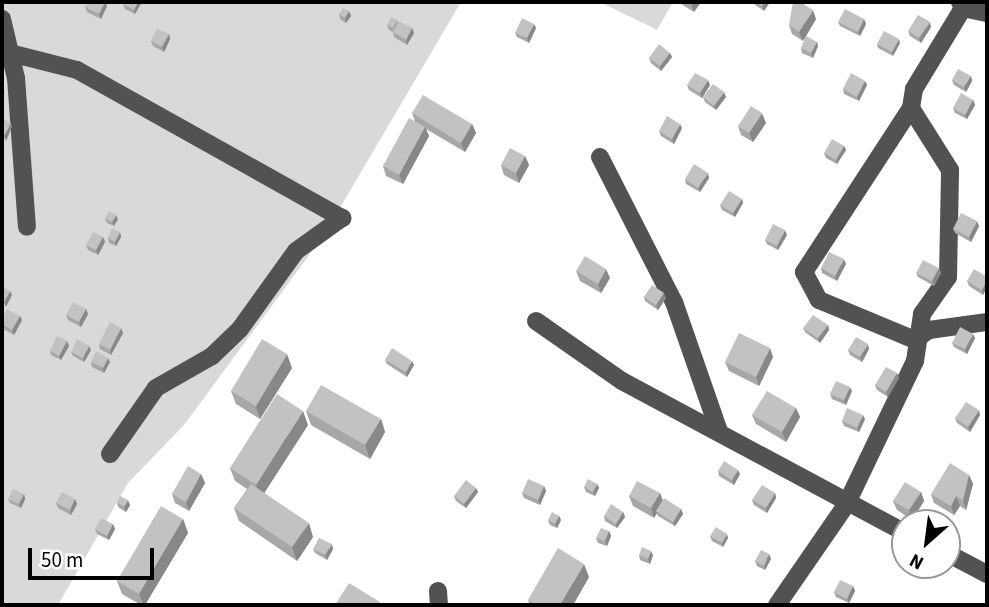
<!DOCTYPE html>
<style>
body{margin:0}
#map{position:relative;width:989px;height:607px;overflow:hidden;background:#fff;font-family:"Source Sans 3",sans-serif}
div>[style]{position:absolute}
.green>*{inset:0;background:#d9d9d9}
.minor>*{height:18px;margin:-9px;padding:0 9px;transform-origin:9px;border-radius:9px;background:#525252}
.wall>*{inset:0;background:#a7a7a7}
.shaded-wall>*{inset:0;background:#888}
.building>*{inset:0;background:#c2c2c2}
span{translate:-50% -50%;white-space:nowrap;text-align:center;line-height:1.15;-webkit-text-stroke:5px #fff;paint-order:stroke}
.frame{position:absolute;inset:0;border:4px solid #000;pointer-events:none}
.north{position:absolute;left:891px;top:509px;width:70px;height:70px;box-sizing:border-box;background:#fff;border:2px solid #999;border-radius:50%;rotate:208deg;font-size:19px;font-weight:700;line-height:28px;text-align:center;color:#000}
.north::after{content:'';display:block;margin:auto;width:24px;height:32px;background:#000;clip-path:polygon(50% 0,100% 100%,50% 72%,0 100%)}
.scale{position:absolute;left:28px;top:548px;width:126px;height:32px;box-sizing:border-box;border:4px solid #000;border-top:0;padding-left:9px;font-size:21px;line-height:24px;white-space:nowrap;color:#000;-webkit-text-stroke:5px #fff;paint-order:stroke}
</style>
<div id="map">
<div class="green">
<i style="clip-path:polygon(2px 2px,461px 2px,324px 235px,184px 425px,128px 483px,58px 605px,2px 605px)"></i>
<i style="clip-path:polygon(600px 2px,673px 2px,657px 30px)"></i>
</div>
<div class="minor">
<i style="left:963px;top:8px;width:25px;rotate:12deg"></i>
<i style="left:2px;top:19px;width:61px;rotate:76.7deg"></i>
<i style="left:16px;top:78px;width:149px;rotate:85.8deg"></i>
<i style="left:2px;top:51px;width:77px;rotate:14.2deg"></i>
<i style="left:77px;top:70px;width:304px;rotate:29.2deg"></i>
<i style="left:911px;top:108px;width:196px;rotate:123.1deg"></i>
<i style="left:804px;top:272px;width:32px;rotate:62deg"></i>
<i style="left:819px;top:300px;width:104px;rotate:22.6deg"></i>
<i style="left:915px;top:340px;width:17px;rotate:-36deg"></i>
<i style="left:929px;top:330px;width:59px;rotate:-7.9deg"></i>
<i style="left:600px;top:157px;width:163px;rotate:63deg"></i>
<i style="left:674px;top:302px;width:137px;rotate:70.8deg"></i>
<i style="left:536px;top:321px;width:105px;rotate:34.9deg"></i>
<i style="left:622px;top:381px;width:321px;rotate:28.2deg"></i>
<i style="left:110px;top:454px;width:80px;rotate:-55.1deg"></i>
<i style="left:156px;top:388px;width:64px;rotate:-29.7deg"></i>
<i style="left:212px;top:356px;width:39px;rotate:-44deg"></i>
<i style="left:240px;top:329px;width:96px;rotate:-54.3deg"></i>
<i style="left:296px;top:251px;width:57px;rotate:-35.7deg"></i>
<i style="left:947px;top:553px;width:45px;rotate:27.7deg"></i>
<i style="left:438px;top:591px;width:14px;rotate:86deg"></i>
<i style="left:777px;top:605px;width:121px;rotate:-55.4deg"></i>
<i style="left:846px;top:505px;width:160px;rotate:-64.4deg"></i>
<i style="left:915px;top:361px;width:48px;rotate:-81.5deg"></i>
<i style="left:922px;top:314px;width:45px;rotate:-54.9deg"></i>
<i style="left:948px;top:277px;width:107px;rotate:-88.9deg"></i>
<i style="left:950px;top:170px;width:73px;rotate:-122.2deg"></i>
<i style="left:911px;top:108px;width:19px;rotate:-81deg"></i>
<i style="left:914px;top:89px;width:95px;rotate:-58.8deg"></i>
<i style="left:963px;top:8px;width:7px;rotate:-117deg"></i>
</div>
<div class="wall">
<i style="clip-path:polygon(142px 2px,135px 14px,125px 9px,123px 4px)"></i>
<i style="clip-path:polygon(678px 2px,701px 2px,694px 12px)"></i>
<i style="clip-path:polygon(751px 2px,770px 2px,764px 11px)"></i>
<i style="clip-path:polygon(107px 6px,101px 19px,87px 12px,85px 7px)"></i>
<i style="clip-path:polygon(349px 11px,351px 16px,346px 23px,340px 19px,339px 14px)"></i>
<i style="clip-path:polygon(816px 19px,803px 41px,792px 34px,789px 25px)"></i>
<i style="clip-path:polygon(864px 19px,866px 24px,860px 36px,840px 26px,838px 22px)"></i>
<i style="clip-path:polygon(397px 20px,398px 23px,412px 28px,414px 33px,407px 45px,394px 37px,393px 32px,389px 30px,387px 25px)"></i>
<i style="clip-path:polygon(931px 27px,921px 43px,910px 36px,908px 31px)"></i>
<i style="clip-path:polygon(536px 28px,529px 43px,517px 37px,515px 33px)"></i>
<i style="clip-path:polygon(169px 34px,170px 39px,164px 52px,153px 46px,151px 41px)"></i>
<i style="clip-path:polygon(817px 42px,818px 46px,813px 58px,802px 53px,801px 48px)"></i>
<i style="clip-path:polygon(900px 43px,893px 56px,878px 48px,877px 44px)"></i>
<i style="clip-path:polygon(670px 53px,672px 57px,661px 71px,651px 63px,649px 58px)"></i>
<i style="clip-path:polygon(971px 76px,972px 81px,966px 92px,954px 85px,952px 80px)"></i>
<i style="clip-path:polygon(865px 81px,867px 85px,859px 101px,844px 94px,843px 89px)"></i>
<i style="clip-path:polygon(687px 85px,710px 85px,702px 98px,689px 90px)"></i>
<i style="clip-path:polygon(703px 97px,726px 97px,716px 110px,705px 102px)"></i>
<i style="clip-path:polygon(973px 100px,975px 105px,967px 119px,955px 113px,953px 108px)"></i>
<i style="clip-path:polygon(412px 113px,472px 124px,476px 133px,465px 152px,426px 129px,429px 136px,403px 184px,386px 176px,383px 166px,415px 121px)"></i>
<i style="clip-path:polygon(766px 123px,753px 142px,741px 135px,738px 126px)"></i>
<i style="clip-path:polygon(682px 128px,674px 144px,661px 136px,659px 131px)"></i>
<i style="clip-path:polygon(844px 146px,846px 150px,837px 164px,826px 158px,824px 153px)"></i>
<i style="clip-path:polygon(525px 156px,529px 165px,519px 183px,504px 175px,501px 165px)"></i>
<i style="clip-path:polygon(709px 178px,700px 192px,686px 184px,685px 179px)"></i>
<i style="clip-path:polygon(742px 199px,743px 203px,735px 217px,722px 210px,720px 205px)"></i>
<i style="clip-path:polygon(105px 218px,118px 219px,114px 226px,107px 223px)"></i>
<i style="clip-path:polygon(979px 226px,971px 242px,955px 233px,953px 229px)"></i>
<i style="clip-path:polygon(120px 232px,121px 237px,116px 246px,109px 243px,108px 238px)"></i>
<i style="clip-path:polygon(787px 235px,778px 250px,767px 244px,765px 240px)"></i>
<i style="clip-path:polygon(103px 237px,105px 242px,98px 255px,88px 250px,86px 245px)"></i>
<i style="clip-path:polygon(846px 264px,837px 281px,822px 273px,821px 268px)"></i>
<i style="clip-path:polygon(939px 268px,941px 273px,934px 286px,918px 277px,916px 273px)"></i>
<i style="clip-path:polygon(576px 271px,610px 278px,601px 293px,580px 281px)"></i>
<i style="clip-path:polygon(987px 277px,983px 295px,969px 286px,967px 281px)"></i>
<i style="clip-path:polygon(644px 297px,666px 298px,658px 310px,645px 301px)"></i>
<i style="clip-path:polygon(86px 309px,88px 314px,81px 327px,68px 320px,66px 315px)"></i>
<i style="clip-path:polygon(20px 316px,22px 320px,14px 335px,2px 328px,2px 319px)"></i>
<i style="clip-path:polygon(828px 325px,829px 330px,820px 343px,805px 332px,803px 328px)"></i>
<i style="clip-path:polygon(123px 333px,111px 355px,100px 349px,99px 344px)"></i>
<i style="clip-path:polygon(975px 338px,967px 354px,954px 347px,952px 343px)"></i>
<i style="clip-path:polygon(67px 341px,69px 346px,61px 360px,51px 355px,50px 351px)"></i>
<i style="clip-path:polygon(869px 349px,862px 362px,850px 355px,848px 350px)"></i>
<i style="clip-path:polygon(91px 350px,84px 362px,73px 356px,71px 352px)"></i>
<i style="clip-path:polygon(773px 357px,759px 386px,729px 371px,725px 362px)"></i>
<i style="clip-path:polygon(385px 360px,414px 365px,407px 377px,387px 364px)"></i>
<i style="clip-path:polygon(91px 362px,110px 362px,104px 373px,92px 367px)"></i>
<i style="clip-path:polygon(292px 368px,260px 419px,236px 404px,231px 391px)"></i>
<i style="clip-path:polygon(897px 373px,899px 378px,888px 397px,877px 390px,875px 385px)"></i>
<i style="clip-path:polygon(852px 391px,846px 405px,832px 399px,830px 394px)"></i>
<i style="clip-path:polygon(796px 408px,800px 417px,786px 442px,756px 424px,752px 415px)"></i>
<i style="clip-path:polygon(306px 411px,381px 419px,385px 432px,370px 459px,311px 425px)"></i>
<i style="clip-path:polygon(980px 415px,970px 432px,957px 423px,955px 418px)"></i>
<i style="clip-path:polygon(865px 419px,859px 432px,844px 426px,842px 421px)"></i>
<i style="clip-path:polygon(308px 425px,264px 493px,313px 537px,297px 561px,239px 521px,234px 508px,247px 489px,235px 481px,230px 468px)"></i>
<i style="clip-path:polygon(718px 471px,740px 474px,734px 485px,719px 476px)"></i>
<i style="clip-path:polygon(201px 474px,205px 483px,189px 511px,175px 503px,172px 494px)"></i>
<i style="clip-path:polygon(969px 475px,973px 484px,966px 510px,960px 506px,954px 515px,934px 503px,931px 494px)"></i>
<i style="clip-path:polygon(597px 484px,599px 488px,595px 496px,586px 492px,584px 487px)"></i>
<i style="clip-path:polygon(544px 486px,546px 491px,540px 505px,524px 498px,522px 493px)"></i>
<i style="clip-path:polygon(476px 488px,478px 492px,466px 508px,456px 501px,454px 496px)"></i>
<i style="clip-path:polygon(921px 492px,924px 501px,912px 520px,897px 510px,893px 501px)"></i>
<i style="clip-path:polygon(660px 493px,663px 501px,681px 509px,683px 514px,675px 526px,658px 516px,657px 513px,654px 518px,633px 506px,629px 496px)"></i>
<i style="clip-path:polygon(775px 493px,776px 498px,767px 513px,754px 505px,752px 500px)"></i>
<i style="clip-path:polygon(24px 494px,25px 499px,21px 508px,10px 503px,8px 499px)"></i>
<i style="clip-path:polygon(75px 499px,77px 504px,71px 515px,58px 508px,56px 503px)"></i>
<i style="clip-path:polygon(117px 502px,130px 505px,126px 512px,118px 507px)"></i>
<i style="clip-path:polygon(623px 512px,625px 517px,617px 528px,605px 521px,604px 516px)"></i>
<i style="clip-path:polygon(559px 516px,561px 520px,557px 528px,550px 525px,548px 520px)"></i>
<i style="clip-path:polygon(183px 519px,188px 533px,145px 605px,141px 605px,122px 594px,117px 581px)"></i>
<i style="clip-path:polygon(113px 524px,115px 529px,109px 540px,97px 534px,95px 529px)"></i>
<i style="clip-path:polygon(609px 531px,611px 536px,607px 546px,598px 543px,596px 538px)"></i>
<i style="clip-path:polygon(710px 536px,728px 538px,723px 547px,712px 541px)"></i>
<i style="clip-path:polygon(313px 549px,333px 549px,327px 560px,315px 553px)"></i>
<i style="clip-path:polygon(769px 554px,771px 559px,765px 570px,757px 566px,755px 561px)"></i>
<i style="clip-path:polygon(639px 555px,653px 555px,650px 564px,640px 560px)"></i>
<i style="clip-path:polygon(589px 577px,573px 605px,530px 605px,528px 600px)"></i>
<i style="clip-path:polygon(853px 586px,855px 591px,849px 603px,836px 597px,834px 592px)"></i>
</div>
<div class="shaded-wall">
<i style="clip-path:polygon(105px 2px,107px 6px,101px 19px,99px 14px)"></i>
<i style="clip-path:polygon(138px 2px,142px 2px,135px 14px,134px 10px)"></i>
<i style="clip-path:polygon(692px 2px,701px 2px,694px 12px,691px 3px)"></i>
<i style="clip-path:polygon(765px 2px,770px 2px,764px 11px,762px 6px)"></i>
<i style="clip-path:polygon(813px 10px,816px 19px,803px 41px,799px 32px)"></i>
<i style="clip-path:polygon(349px 11px,351px 16px,346px 23px,345px 18px)"></i>
<i style="clip-path:polygon(864px 19px,866px 24px,860px 36px,858px 32px)"></i>
<i style="clip-path:polygon(930px 22px,931px 27px,921px 43px,919px 38px)"></i>
<i style="clip-path:polygon(534px 24px,536px 28px,529px 43px,527px 38px)"></i>
<i style="clip-path:polygon(412px 28px,414px 33px,407px 45px,406px 40px)"></i>
<i style="clip-path:polygon(169px 34px,170px 39px,164px 52px,162px 47px)"></i>
<i style="clip-path:polygon(899px 39px,900px 43px,893px 56px,892px 52px)"></i>
<i style="clip-path:polygon(817px 42px,818px 46px,813px 58px,811px 53px)"></i>
<i style="clip-path:polygon(670px 53px,672px 57px,661px 71px,660px 66px)"></i>
<i style="clip-path:polygon(971px 76px,972px 81px,966px 92px,964px 87px)"></i>
<i style="clip-path:polygon(708px 80px,710px 85px,702px 98px,700px 93px)"></i>
<i style="clip-path:polygon(865px 81px,867px 85px,859px 101px,857px 97px)"></i>
<i style="clip-path:polygon(724px 92px,726px 97px,716px 110px,714px 106px)"></i>
<i style="clip-path:polygon(973px 100px,975px 105px,967px 119px,965px 115px)"></i>
<i style="clip-path:polygon(762px 113px,766px 123px,753px 142px,749px 133px)"></i>
<i style="clip-path:polygon(11px 123px,12px 127px,6px 141px,4px 136px)"></i>
<i style="clip-path:polygon(472px 124px,476px 133px,465px 152px,461px 143px)"></i>
<i style="clip-path:polygon(680px 124px,682px 128px,674px 144px,672px 139px)"></i>
<i style="clip-path:polygon(425px 127px,429px 136px,403px 184px,399px 175px)"></i>
<i style="clip-path:polygon(844px 146px,846px 150px,837px 164px,836px 160px)"></i>
<i style="clip-path:polygon(525px 156px,529px 165px,519px 183px,516px 173px)"></i>
<i style="clip-path:polygon(708px 173px,709px 178px,700px 192px,698px 188px)"></i>
<i style="clip-path:polygon(742px 199px,743px 203px,735px 217px,733px 213px)"></i>
<i style="clip-path:polygon(116px 215px,118px 219px,114px 226px,112px 222px)"></i>
<i style="clip-path:polygon(977px 221px,979px 226px,971px 242px,969px 237px)"></i>
<i style="clip-path:polygon(785px 230px,787px 235px,778px 250px,777px 246px)"></i>
<i style="clip-path:polygon(120px 232px,121px 237px,116px 246px,115px 242px)"></i>
<i style="clip-path:polygon(103px 237px,105px 242px,98px 255px,96px 250px)"></i>
<i style="clip-path:polygon(844px 259px,846px 264px,837px 281px,835px 276px)"></i>
<i style="clip-path:polygon(939px 268px,941px 273px,934px 286px,932px 281px)"></i>
<i style="clip-path:polygon(606px 269px,610px 278px,601px 293px,598px 284px)"></i>
<i style="clip-path:polygon(987px 280px,987px 288px,983px 295px,982px 290px)"></i>
<i style="clip-path:polygon(10px 291px,12px 295px,6px 307px,4px 302px)"></i>
<i style="clip-path:polygon(664px 293px,666px 298px,658px 310px,656px 305px)"></i>
<i style="clip-path:polygon(86px 309px,88px 314px,81px 327px,79px 322px)"></i>
<i style="clip-path:polygon(20px 316px,22px 320px,14px 335px,12px 330px)"></i>
<i style="clip-path:polygon(828px 325px,829px 330px,820px 343px,818px 338px)"></i>
<i style="clip-path:polygon(121px 328px,123px 333px,111px 355px,110px 350px)"></i>
<i style="clip-path:polygon(973px 334px,975px 338px,967px 354px,965px 349px)"></i>
<i style="clip-path:polygon(67px 341px,69px 346px,61px 360px,59px 356px)"></i>
<i style="clip-path:polygon(868px 344px,869px 349px,862px 362px,860px 357px)"></i>
<i style="clip-path:polygon(89px 346px,91px 350px,84px 362px,83px 358px)"></i>
<i style="clip-path:polygon(770px 348px,773px 357px,759px 386px,756px 377px)"></i>
<i style="clip-path:polygon(287px 354px,292px 368px,260px 419px,256px 406px)"></i>
<i style="clip-path:polygon(108px 358px,110px 362px,104px 373px,103px 368px)"></i>
<i style="clip-path:polygon(412px 361px,414px 365px,407px 377px,406px 372px)"></i>
<i style="clip-path:polygon(897px 373px,899px 378px,888px 397px,886px 392px)"></i>
<i style="clip-path:polygon(850px 387px,852px 391px,846px 405px,844px 400px)"></i>
<i style="clip-path:polygon(796px 408px,800px 417px,786px 442px,782px 432px)"></i>
<i style="clip-path:polygon(979px 410px,980px 415px,970px 432px,968px 427px)"></i>
<i style="clip-path:polygon(303px 411px,308px 425px,261px 498px,256px 485px)"></i>
<i style="clip-path:polygon(863px 415px,865px 419px,859px 432px,857px 428px)"></i>
<i style="clip-path:polygon(381px 419px,385px 432px,370px 459px,365px 445px)"></i>
<i style="clip-path:polygon(738px 470px,740px 474px,734px 485px,732px 480px)"></i>
<i style="clip-path:polygon(201px 474px,205px 483px,189px 511px,186px 502px)"></i>
<i style="clip-path:polygon(969px 475px,973px 484px,966px 510px,963px 500px)"></i>
<i style="clip-path:polygon(597px 484px,599px 488px,595px 496px,593px 492px)"></i>
<i style="clip-path:polygon(544px 486px,546px 491px,540px 505px,538px 500px)"></i>
<i style="clip-path:polygon(476px 488px,478px 492px,466px 508px,464px 504px)"></i>
<i style="clip-path:polygon(921px 492px,924px 501px,912px 520px,909px 510px)"></i>
<i style="clip-path:polygon(660px 493px,663px 502px,656px 511px,657px 513px,654px 518px,651px 508px)"></i>
<i style="clip-path:polygon(775px 493px,776px 498px,767px 513px,766px 508px)"></i>
<i style="clip-path:polygon(24px 494px,25px 499px,21px 508px,19px 504px)"></i>
<i style="clip-path:polygon(956px 496px,960px 506px,954px 515px,951px 506px)"></i>
<i style="clip-path:polygon(75px 499px,77px 504px,71px 515px,70px 510px)"></i>
<i style="clip-path:polygon(128px 500px,130px 505px,126px 512px,124px 507px)"></i>
<i style="clip-path:polygon(681px 509px,683px 514px,675px 526px,673px 522px)"></i>
<i style="clip-path:polygon(623px 512px,625px 517px,617px 528px,616px 524px)"></i>
<i style="clip-path:polygon(559px 516px,561px 520px,557px 528px,555px 524px)"></i>
<i style="clip-path:polygon(183px 519px,188px 533px,145px 605px,144px 605px,139px 594px)"></i>
<i style="clip-path:polygon(309px 523px,313px 537px,297px 561px,292px 547px)"></i>
<i style="clip-path:polygon(113px 524px,115px 529px,109px 540px,107px 536px)"></i>
<i style="clip-path:polygon(609px 531px,611px 536px,607px 546px,605px 541px)"></i>
<i style="clip-path:polygon(727px 534px,728px 538px,723px 547px,722px 543px)"></i>
<i style="clip-path:polygon(332px 544px,333px 549px,327px 560px,325px 555px)"></i>
<i style="clip-path:polygon(651px 551px,653px 555px,650px 564px,648px 559px)"></i>
<i style="clip-path:polygon(769px 554px,771px 559px,765px 570px,764px 566px)"></i>
<i style="clip-path:polygon(584px 564px,589px 577px,573px 605px,560px 605px)"></i>
<i style="clip-path:polygon(853px 586px,855px 591px,849px 603px,847px 599px)"></i>
</div>
<div class="building">
<i style="clip-path:polygon(88px 2px,105px 2px,99px 14px,85px 7px)"></i>
<i style="clip-path:polygon(124px 2px,138px 2px,134px 10px,123px 4px)"></i>
<i style="clip-path:polygon(756px 2px,765px 2px,762px 6px)"></i>
<i style="clip-path:polygon(793px 2px,800px 2px,813px 10px,799px 32px,789px 25px)"></i>
<i style="clip-path:polygon(343px 8px,349px 11px,345px 18px,339px 14px)"></i>
<i style="clip-path:polygon(845px 9px,864px 19px,858px 32px,838px 22px)"></i>
<i style="clip-path:polygon(918px 15px,930px 22px,919px 38px,908px 31px)"></i>
<i style="clip-path:polygon(391px 17px,397px 20px,393px 28px,387px 25px)"></i>
<i style="clip-path:polygon(522px 18px,534px 24px,527px 38px,515px 33px)"></i>
<i style="clip-path:polygon(399px 21px,412px 28px,406px 40px,393px 32px)"></i>
<i style="clip-path:polygon(157px 29px,169px 34px,162px 47px,151px 41px)"></i>
<i style="clip-path:polygon(884px 31px,899px 39px,892px 52px,877px 44px)"></i>
<i style="clip-path:polygon(806px 36px,817px 42px,811px 53px,801px 48px)"></i>
<i style="clip-path:polygon(659px 44px,670px 53px,660px 66px,649px 58px)"></i>
<i style="clip-path:polygon(958px 69px,971px 76px,964px 87px,952px 80px)"></i>
<i style="clip-path:polygon(695px 73px,708px 80px,700px 93px,687px 85px)"></i>
<i style="clip-path:polygon(851px 73px,865px 81px,857px 97px,843px 89px)"></i>
<i style="clip-path:polygon(713px 84px,724px 92px,714px 106px,703px 97px)"></i>
<i style="clip-path:polygon(961px 93px,973px 100px,965px 115px,953px 108px)"></i>
<i style="clip-path:polygon(423px 95px,472px 124px,461px 143px,412px 113px)"></i>
<i style="clip-path:polygon(751px 106px,762px 113px,749px 133px,738px 126px)"></i>
<i style="clip-path:polygon(667px 116px,680px 124px,672px 139px,659px 131px)"></i>
<i style="clip-path:polygon(2px 118px,11px 123px,4px 136px,2px 135px)"></i>
<i style="clip-path:polygon(409px 118px,425px 127px,399px 175px,383px 166px)"></i>
<i style="clip-path:polygon(832px 139px,844px 146px,836px 160px,824px 153px)"></i>
<i style="clip-path:polygon(510px 148px,525px 156px,516px 173px,501px 165px)"></i>
<i style="clip-path:polygon(694px 164px,708px 173px,698px 188px,685px 179px)"></i>
<i style="clip-path:polygon(729px 191px,742px 199px,733px 213px,720px 205px)"></i>
<i style="clip-path:polygon(109px 211px,116px 215px,112px 222px,105px 218px)"></i>
<i style="clip-path:polygon(961px 213px,977px 221px,969px 237px,953px 229px)"></i>
<i style="clip-path:polygon(773px 224px,785px 230px,777px 246px,765px 240px)"></i>
<i style="clip-path:polygon(112px 228px,120px 232px,115px 242px,108px 238px)"></i>
<i style="clip-path:polygon(93px 232px,103px 237px,96px 250px,86px 245px)"></i>
<i style="clip-path:polygon(829px 252px,844px 259px,835px 276px,821px 268px)"></i>
<i style="clip-path:polygon(585px 256px,606px 269px,598px 284px,576px 271px)"></i>
<i style="clip-path:polygon(923px 260px,939px 268px,932px 281px,916px 273px)"></i>
<i style="clip-path:polygon(974px 269px,987px 277px,987px 280px,982px 290px,967px 281px)"></i>
<i style="clip-path:polygon(652px 285px,664px 293px,656px 305px,644px 297px)"></i>
<i style="clip-path:polygon(2px 286px,10px 291px,4px 302px,2px 301px)"></i>
<i style="clip-path:polygon(73px 302px,86px 309px,79px 322px,66px 315px)"></i>
<i style="clip-path:polygon(7px 309px,20px 316px,12px 330px,2px 324px,2px 319px)"></i>
<i style="clip-path:polygon(813px 315px,828px 325px,818px 338px,803px 328px)"></i>
<i style="clip-path:polygon(110px 322px,121px 328px,110px 350px,99px 344px)"></i>
<i style="clip-path:polygon(960px 327px,973px 334px,965px 349px,952px 343px)"></i>
<i style="clip-path:polygon(739px 333px,770px 348px,756px 377px,725px 362px)"></i>
<i style="clip-path:polygon(57px 336px,67px 341px,59px 356px,50px 351px)"></i>
<i style="clip-path:polygon(856px 337px,868px 344px,860px 357px,848px 350px)"></i>
<i style="clip-path:polygon(77px 339px,89px 346px,83px 358px,71px 352px)"></i>
<i style="clip-path:polygon(262px 339px,287px 354px,256px 406px,231px 391px)"></i>
<i style="clip-path:polygon(392px 348px,412px 361px,406px 372px,385px 360px)"></i>
<i style="clip-path:polygon(96px 351px,108px 358px,103px 368px,91px 362px)"></i>
<i style="clip-path:polygon(886px 367px,897px 373px,886px 392px,875px 385px)"></i>
<i style="clip-path:polygon(836px 381px,850px 387px,844px 400px,830px 394px)"></i>
<i style="clip-path:polygon(321px 385px,381px 419px,365px 445px,306px 411px)"></i>
<i style="clip-path:polygon(767px 391px,796px 408px,782px 432px,752px 415px)"></i>
<i style="clip-path:polygon(277px 394px,303px 411px,256px 485px,230px 468px)"></i>
<i style="clip-path:polygon(966px 402px,979px 410px,968px 427px,955px 418px)"></i>
<i style="clip-path:polygon(847px 408px,863px 415px,857px 428px,842px 421px)"></i>
<i style="clip-path:polygon(724px 461px,738px 470px,732px 480px,718px 471px)"></i>
<i style="clip-path:polygon(950px 463px,969px 475px,963px 500px,956px 496px,951px 506px,931px 494px)"></i>
<i style="clip-path:polygon(188px 466px,201px 474px,186px 502px,172px 494px)"></i>
<i style="clip-path:polygon(528px 479px,544px 486px,538px 500px,522px 493px)"></i>
<i style="clip-path:polygon(588px 479px,597px 484px,593px 492px,584px 487px)"></i>
<i style="clip-path:polygon(466px 480px,476px 488px,464px 504px,454px 496px)"></i>
<i style="clip-path:polygon(637px 481px,660px 493px,651px 508px,629px 496px)"></i>
<i style="clip-path:polygon(905px 482px,921px 492px,909px 510px,893px 501px)"></i>
<i style="clip-path:polygon(251px 484px,309px 523px,292px 547px,234px 508px)"></i>
<i style="clip-path:polygon(762px 485px,775px 493px,766px 508px,752px 500px)"></i>
<i style="clip-path:polygon(13px 489px,24px 494px,19px 504px,8px 499px)"></i>
<i style="clip-path:polygon(62px 492px,75px 499px,70px 510px,56px 503px)"></i>
<i style="clip-path:polygon(120px 496px,128px 500px,124px 507px,117px 502px)"></i>
<i style="clip-path:polygon(664px 498px,681px 509px,673px 522px,656px 511px)"></i>
<i style="clip-path:polygon(611px 504px,623px 512px,616px 524px,604px 516px)"></i>
<i style="clip-path:polygon(161px 506px,183px 519px,139px 594px,117px 581px)"></i>
<i style="clip-path:polygon(552px 512px,559px 516px,555px 524px,548px 520px)"></i>
<i style="clip-path:polygon(101px 518px,113px 524px,107px 536px,95px 529px)"></i>
<i style="clip-path:polygon(716px 527px,727px 534px,722px 543px,710px 536px)"></i>
<i style="clip-path:polygon(601px 528px,609px 531px,605px 541px,596px 538px)"></i>
<i style="clip-path:polygon(319px 538px,332px 544px,325px 555px,313px 549px)"></i>
<i style="clip-path:polygon(642px 547px,651px 551px,648px 559px,639px 555px)"></i>
<i style="clip-path:polygon(558px 548px,584px 564px,560px 605px,537px 605px,528px 600px)"></i>
<i style="clip-path:polygon(761px 550px,769px 554px,764px 566px,755px 561px)"></i>
<i style="clip-path:polygon(840px 580px,853px 586px,847px 599px,834px 592px)"></i>
<i style="clip-path:polygon(349px 583px,380px 602px,378px 605px,335px 605px)"></i>
</div>
<div class="frame"></div>
<div class="north">N</div>
<div class="scale">50 m</div>
</div>
